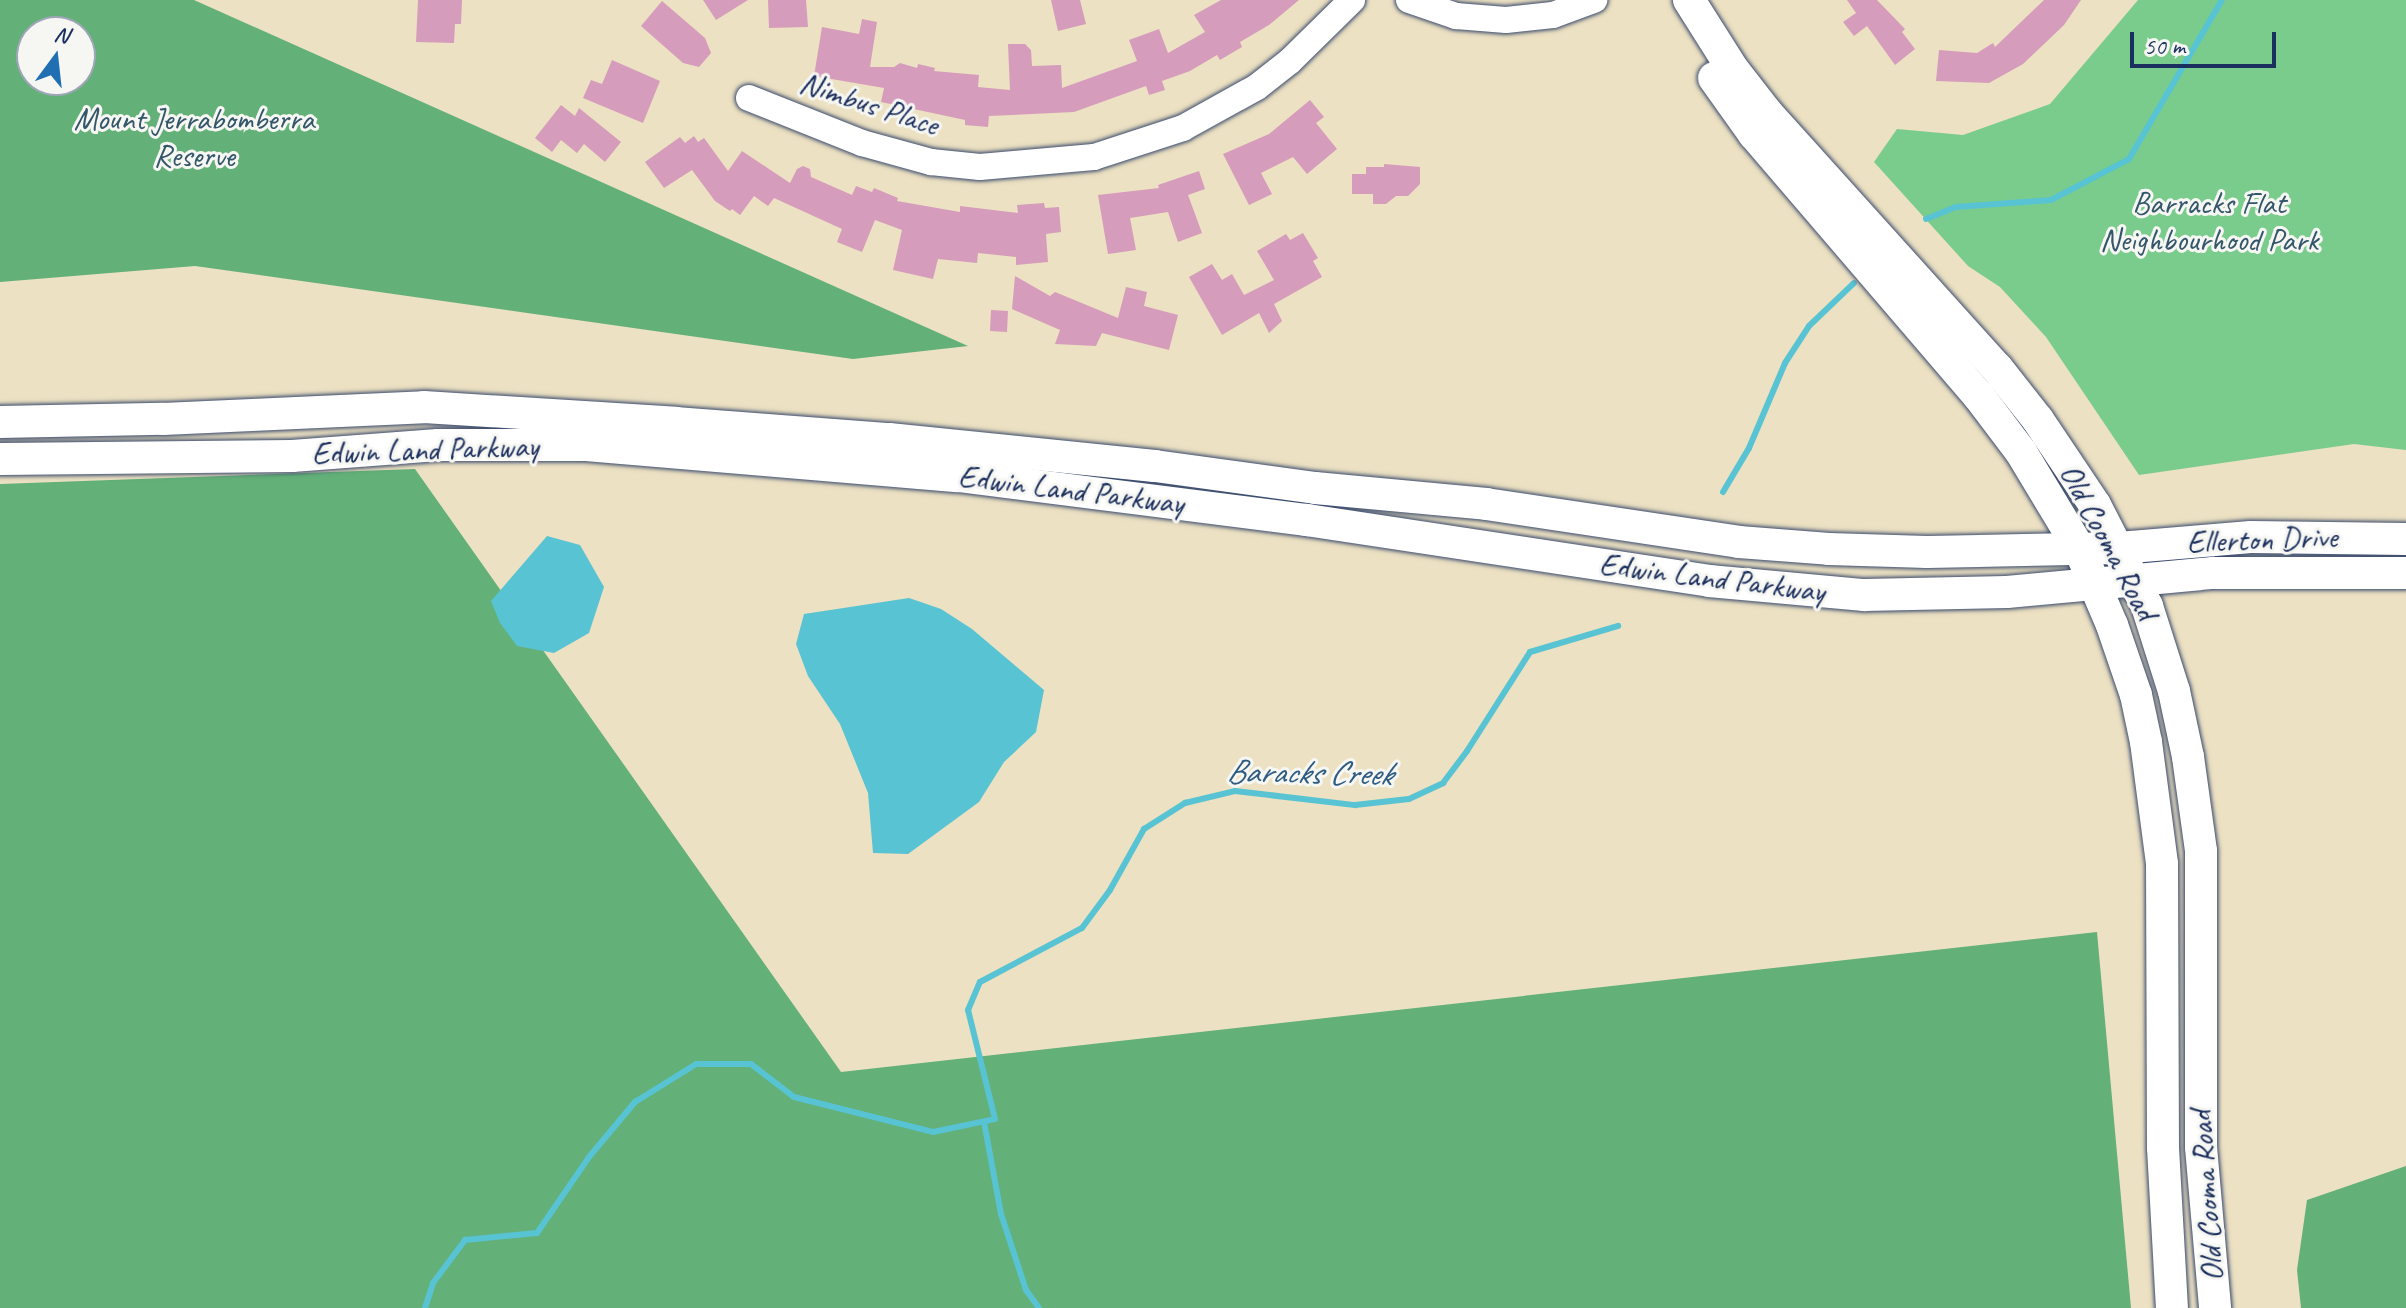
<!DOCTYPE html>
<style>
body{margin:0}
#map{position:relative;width:2406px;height:1308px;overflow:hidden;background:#ece1c2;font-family:Caveat,sans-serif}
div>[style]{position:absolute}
.green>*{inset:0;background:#7acc8d}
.forest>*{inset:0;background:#63b078}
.water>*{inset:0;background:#58c3d3}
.stream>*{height:6px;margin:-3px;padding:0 3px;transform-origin:3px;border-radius:3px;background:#58c3d3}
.building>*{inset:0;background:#d69cbb}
.roads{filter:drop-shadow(0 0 2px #3a4a6d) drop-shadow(0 0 2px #3a4a6d)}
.minor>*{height:26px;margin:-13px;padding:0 13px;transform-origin:13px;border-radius:13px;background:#fff}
.major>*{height:32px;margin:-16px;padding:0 16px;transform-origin:16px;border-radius:16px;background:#fff}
span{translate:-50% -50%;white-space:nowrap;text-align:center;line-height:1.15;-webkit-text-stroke:6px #f6f6f2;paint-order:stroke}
.street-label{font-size:32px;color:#1b2f5e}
.park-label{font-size:32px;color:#33566a}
.water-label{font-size:34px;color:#2d5b81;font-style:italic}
.north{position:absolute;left:16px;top:16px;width:80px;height:80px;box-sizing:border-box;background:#f6f6f2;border:2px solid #9ea6b7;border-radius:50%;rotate:15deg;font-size:22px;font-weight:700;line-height:32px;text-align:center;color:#1b2f5e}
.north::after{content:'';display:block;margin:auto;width:28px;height:36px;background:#1f6fb2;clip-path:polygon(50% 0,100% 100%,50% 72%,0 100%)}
.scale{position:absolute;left:2130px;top:32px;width:146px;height:36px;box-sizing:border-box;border:4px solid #1b2f5e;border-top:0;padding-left:10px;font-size:24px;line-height:28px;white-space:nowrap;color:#1b2f5e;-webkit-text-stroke:6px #f6f6f2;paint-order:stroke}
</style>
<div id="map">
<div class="green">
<i style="clip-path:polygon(2138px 0,2406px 0,2406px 450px,2354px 444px,2139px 475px,2046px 337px,2000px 287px,1968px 266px,1874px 162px,1897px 129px,1963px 135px,2050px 104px)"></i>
</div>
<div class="forest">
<i style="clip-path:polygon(evenodd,0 0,194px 0,968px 346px,853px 359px,195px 266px,0 282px,0 0,80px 32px,80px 80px,32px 80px,32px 32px,80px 32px)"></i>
<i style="clip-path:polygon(415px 469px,841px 1072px,2097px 932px,2131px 1308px,0 1308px,0 484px)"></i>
<i style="clip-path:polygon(2406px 1166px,2406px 1308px,2301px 1308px,2297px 1270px,2307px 1200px)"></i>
</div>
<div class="water">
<i style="clip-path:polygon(547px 536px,580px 545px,604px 587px,589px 633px,554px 653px,517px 646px,500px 623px,491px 601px)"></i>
<i style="clip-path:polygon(909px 598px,941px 609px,972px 629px,1044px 690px,1036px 732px,1004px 762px,979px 802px,908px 854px,873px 853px,868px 793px,840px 724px,808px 676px,796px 644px,804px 614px)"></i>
</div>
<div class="stream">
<i style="left:1926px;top:219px;width:32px;rotate:-22deg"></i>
<i style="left:1956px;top:207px;width:95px;rotate:-4.2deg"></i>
<i style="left:2051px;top:200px;width:88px;rotate:-27.7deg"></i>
<i style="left:2129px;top:159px;width:184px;rotate:-59.7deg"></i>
<i style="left:1723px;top:492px;width:51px;rotate:-59.4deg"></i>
<i style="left:1749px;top:448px;width:92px;rotate:-67deg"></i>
<i style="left:1785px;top:363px;width:44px;rotate:-57deg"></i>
<i style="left:1809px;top:326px;width:62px;rotate:-43.7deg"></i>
<i style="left:984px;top:1122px;width:94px;rotate:79.5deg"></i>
<i style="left:1001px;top:1214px;width:80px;rotate:71.8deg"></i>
<i style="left:1026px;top:1290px;width:22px;rotate:54deg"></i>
<i style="left:425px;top:1308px;width:26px;rotate:-72deg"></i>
<i style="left:433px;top:1283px;width:54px;rotate:-53.3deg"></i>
<i style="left:465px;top:1240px;width:72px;rotate:-5.6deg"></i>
<i style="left:537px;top:1233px;width:92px;rotate:-55.6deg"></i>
<i style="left:589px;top:1157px;width:72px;rotate:-50.1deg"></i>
<i style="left:635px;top:1102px;width:72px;rotate:-31.9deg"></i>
<i style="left:696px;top:1064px;width:55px"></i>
<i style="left:751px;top:1064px;width:54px;rotate:37.5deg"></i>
<i style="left:794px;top:1097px;width:143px;rotate:14.1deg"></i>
<i style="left:933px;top:1132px;width:63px;rotate:-11.8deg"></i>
<i style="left:995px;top:1119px;width:112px;rotate:-103.9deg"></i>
<i style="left:968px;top:1010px;width:30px;rotate:-67deg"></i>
<i style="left:980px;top:982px;width:115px;rotate:-27.9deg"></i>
<i style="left:1082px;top:928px;width:47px;rotate:-53.6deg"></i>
<i style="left:1110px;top:890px;width:70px;rotate:-60.9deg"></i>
<i style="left:1144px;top:829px;width:49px;rotate:-32.4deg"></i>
<i style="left:1185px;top:803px;width:51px;rotate:-13.5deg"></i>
<i style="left:1235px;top:791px;width:121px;rotate:6.7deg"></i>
<i style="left:1355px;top:805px;width:54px;rotate:-6.3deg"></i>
<i style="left:1409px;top:799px;width:38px;rotate:-25deg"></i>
<i style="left:1443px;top:783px;width:40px;rotate:-53deg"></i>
<i style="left:1467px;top:751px;width:117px;rotate:-57.5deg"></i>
<i style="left:1530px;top:652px;width:92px;rotate:-16.5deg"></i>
</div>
<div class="building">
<i style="clip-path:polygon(418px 0,462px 0,461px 24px,455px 24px,454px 43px,416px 42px)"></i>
<i style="clip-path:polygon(703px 0,748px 0,716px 20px)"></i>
<i style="clip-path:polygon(768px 0,806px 0,808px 27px,769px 28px)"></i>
<i style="clip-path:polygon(1051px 0,1080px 0,1086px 24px,1058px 31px)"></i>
<i style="clip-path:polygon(1221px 0,1299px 0,1269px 25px,1240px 42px,1242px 47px,1220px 60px,1217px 55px,1190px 71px,1162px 81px,1165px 90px,1149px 95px,1146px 86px,1074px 112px,989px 116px,988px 127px,965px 125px,965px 120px,881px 102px,884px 88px,814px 76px,822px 27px,859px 34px,862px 19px,877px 22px,870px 67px,894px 67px,900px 63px,917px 68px,918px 64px,935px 68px,934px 71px,979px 75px,978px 87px,1010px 90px,1008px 44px,1025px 44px,1031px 50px,1032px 66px,1061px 65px,1062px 88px,1137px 61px,1129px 40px,1159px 29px,1168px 53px,1205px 32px,1194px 15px)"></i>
<i style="clip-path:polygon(1847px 0,1877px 0,1905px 29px,1902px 32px,1915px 49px,1895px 65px,1867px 26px,1854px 36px,1843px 22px,1856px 13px)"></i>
<i style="clip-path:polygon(2044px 0,2081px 0,2064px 25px,2023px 64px,1989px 83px,1936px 81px,1939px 50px,1977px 53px,1993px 43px,1995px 47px)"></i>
<i style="clip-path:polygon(662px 1px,705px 38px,711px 53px,699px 67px,683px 63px,641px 26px)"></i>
<i style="clip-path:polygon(612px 60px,660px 81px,643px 123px,583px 98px,591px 80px,602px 84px)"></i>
<i style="clip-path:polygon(1310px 100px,1324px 117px,1316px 123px,1337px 149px,1307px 174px,1293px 157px,1261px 173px,1272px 194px,1249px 205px,1223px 154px,1269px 134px)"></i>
<i style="clip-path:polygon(561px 105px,575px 116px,579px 108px,621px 142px,605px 162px,584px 144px,577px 153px,561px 140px,552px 152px,535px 138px)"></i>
<i style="clip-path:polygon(694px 136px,698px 142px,704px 138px,728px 171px,742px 151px,790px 183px,797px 169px,803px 166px,810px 169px,811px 177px,852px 195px,856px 186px,872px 192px,874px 188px,898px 198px,897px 201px,960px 212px,960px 206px,1018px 213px,1017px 205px,1044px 203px,1045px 208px,1059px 207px,1061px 232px,1046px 234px,1048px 262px,1016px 265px,1016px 257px,978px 253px,977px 263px,938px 259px,933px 279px,893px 270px,902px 230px,875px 220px,862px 252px,837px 242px,842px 229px,774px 198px,768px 206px,754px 196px,740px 215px,732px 209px,730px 211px,715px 201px,692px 170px,664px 188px,645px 162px,680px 137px,685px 143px)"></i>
<i style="clip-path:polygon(1384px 164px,1420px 167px,1420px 184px,1408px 196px,1396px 196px,1386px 204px,1373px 204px,1373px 194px,1352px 194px,1352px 174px,1366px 174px,1366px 167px,1384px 167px)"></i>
<i style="clip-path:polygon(1199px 171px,1205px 189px,1188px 195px,1202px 233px,1178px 242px,1168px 212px,1130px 218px,1136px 250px,1108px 254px,1098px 195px,1159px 188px,1158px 185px)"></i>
<i style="clip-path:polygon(1303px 233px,1318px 258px,1313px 261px,1322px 277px,1274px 304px,1282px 321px,1269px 333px,1259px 313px,1222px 335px,1189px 277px,1212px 264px,1222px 280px,1232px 274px,1244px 295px,1274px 280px,1257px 251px,1286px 234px,1290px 240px)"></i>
<i style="clip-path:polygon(1015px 276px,1050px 296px,1055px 292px,1118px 318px,1126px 287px,1147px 292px,1144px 306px,1178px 315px,1169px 350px,1102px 333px,1096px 346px,1055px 344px,1060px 330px,1012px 309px)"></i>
<i style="clip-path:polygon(991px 310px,1008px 311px,1007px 332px,990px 331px)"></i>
</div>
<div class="roads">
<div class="minor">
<i style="left:1409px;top:0;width:50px;rotate:18.8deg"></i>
<i style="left:1456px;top:16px;width:50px;rotate:4.6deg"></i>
<i style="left:1506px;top:20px;width:47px;rotate:-6.1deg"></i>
<i style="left:1553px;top:15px;width:44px;rotate:-20.1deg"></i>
<i style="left:749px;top:98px;width:122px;rotate:21.7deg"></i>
<i style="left:862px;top:143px;width:72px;rotate:15.4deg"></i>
<i style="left:931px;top:162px;width:49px;rotate:5.8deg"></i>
<i style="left:980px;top:167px;width:114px;rotate:-5deg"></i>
<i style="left:1094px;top:157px;width:94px;rotate:-18deg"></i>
<i style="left:1183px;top:128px;width:85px;rotate:-29deg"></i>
<i style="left:1257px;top:87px;width:42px;rotate:-38.2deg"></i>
<i style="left:1290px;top:61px;width:87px;rotate:-44.5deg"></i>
</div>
<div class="major">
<i style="left:1689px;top:0;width:80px;rotate:57.7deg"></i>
<i style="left:1732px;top:68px;width:57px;rotate:52.1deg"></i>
<i style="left:1767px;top:113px;width:343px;rotate:48deg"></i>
<i style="left:1997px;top:368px;width:66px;rotate:51.7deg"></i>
<i style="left:2038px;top:420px;width:102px;rotate:56.2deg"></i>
<i style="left:2095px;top:505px;width:114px;rotate:62.8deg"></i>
<i style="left:2147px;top:606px;width:89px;rotate:72.4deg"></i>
<i style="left:2174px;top:691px;width:67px;rotate:78deg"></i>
<i style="left:2188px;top:757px;width:95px;rotate:82.1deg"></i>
<i style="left:2201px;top:851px;width:296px;rotate:90deg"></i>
<i style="left:2201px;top:1147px;width:162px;rotate:85deg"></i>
<i style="left:1714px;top:78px;width:69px;rotate:54.5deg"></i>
<i style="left:1754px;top:134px;width:344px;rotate:49.4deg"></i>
<i style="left:1978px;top:395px;width:71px;rotate:53deg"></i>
<i style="left:2021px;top:452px;width:112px;rotate:58.9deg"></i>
<i style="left:2079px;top:548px;width:84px;rotate:66.8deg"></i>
<i style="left:2112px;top:625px;width:74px;rotate:71.1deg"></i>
<i style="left:2136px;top:695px;width:48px;rotate:78deg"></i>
<i style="left:2146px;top:742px;width:123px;rotate:82.5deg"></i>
<i style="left:2162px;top:864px;width:284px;rotate:89.8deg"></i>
<i style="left:2163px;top:1148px;width:160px;rotate:86.8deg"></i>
<i style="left:0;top:422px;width:163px;rotate:-1.1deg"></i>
<i style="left:163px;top:419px;width:261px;rotate:-2.6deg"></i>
<i style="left:424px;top:407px;width:252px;rotate:3.6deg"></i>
<i style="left:675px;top:423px;width:215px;rotate:4.3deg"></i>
<i style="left:889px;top:439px;width:267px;rotate:5.8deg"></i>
<i style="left:1155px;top:466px;width:162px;rotate:7.8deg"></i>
<i style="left:1315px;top:488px;width:172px;rotate:5.3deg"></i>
<i style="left:1486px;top:504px;width:256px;rotate:8.5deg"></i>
<i style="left:1739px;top:542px;width:90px;rotate:4.4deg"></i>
<i style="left:1829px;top:549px;width:98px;rotate:1.8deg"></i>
<i style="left:1927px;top:552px;width:192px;rotate:-1.2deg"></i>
<i style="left:2119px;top:548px;width:132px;rotate:-4.8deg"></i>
<i style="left:2251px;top:537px;width:155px;rotate:0.7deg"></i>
<i style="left:0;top:459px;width:292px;rotate:-0.6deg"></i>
<i style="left:292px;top:456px;width:146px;rotate:-4.3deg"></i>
<i style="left:438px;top:445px;width:148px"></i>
<i style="left:586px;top:445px;width:373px;rotate:4.8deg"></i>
<i style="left:958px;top:476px;width:352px;rotate:7.2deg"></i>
<i style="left:1307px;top:520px;width:407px;rotate:8.6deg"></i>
<i style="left:1709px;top:581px;width:156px;rotate:5.2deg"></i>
<i style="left:1864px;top:595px;width:143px;rotate:-1.2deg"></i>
<i style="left:2007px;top:592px;width:207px;rotate:-5.3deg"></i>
<i style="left:2213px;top:573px;width:193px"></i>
</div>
</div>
<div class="street-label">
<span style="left:869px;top:104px;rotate:18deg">Nimbus Place</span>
<span style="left:425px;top:450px;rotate:-2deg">Edwin Land Parkway</span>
<span style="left:1071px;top:490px;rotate:7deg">Edwin Land Parkway</span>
<span style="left:2262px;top:540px;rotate:-2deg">Ellerton Drive</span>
<span style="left:2108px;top:542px;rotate:62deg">Old Cooma Road</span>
<span style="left:1712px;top:578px;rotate:7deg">Edwin Land Parkway</span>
<span style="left:2207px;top:1196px;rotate:-94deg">Old Cooma Road</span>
</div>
<div class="park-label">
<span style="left:194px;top:138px">Mount Jerrabomberra<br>Reserve</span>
<span style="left:2209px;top:222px">Barracks Flat<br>Neighbourhood Park</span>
</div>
<div class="water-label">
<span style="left:1309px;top:772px;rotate:1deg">Baracks Creek</span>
</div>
<div class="north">N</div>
<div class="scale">50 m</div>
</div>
